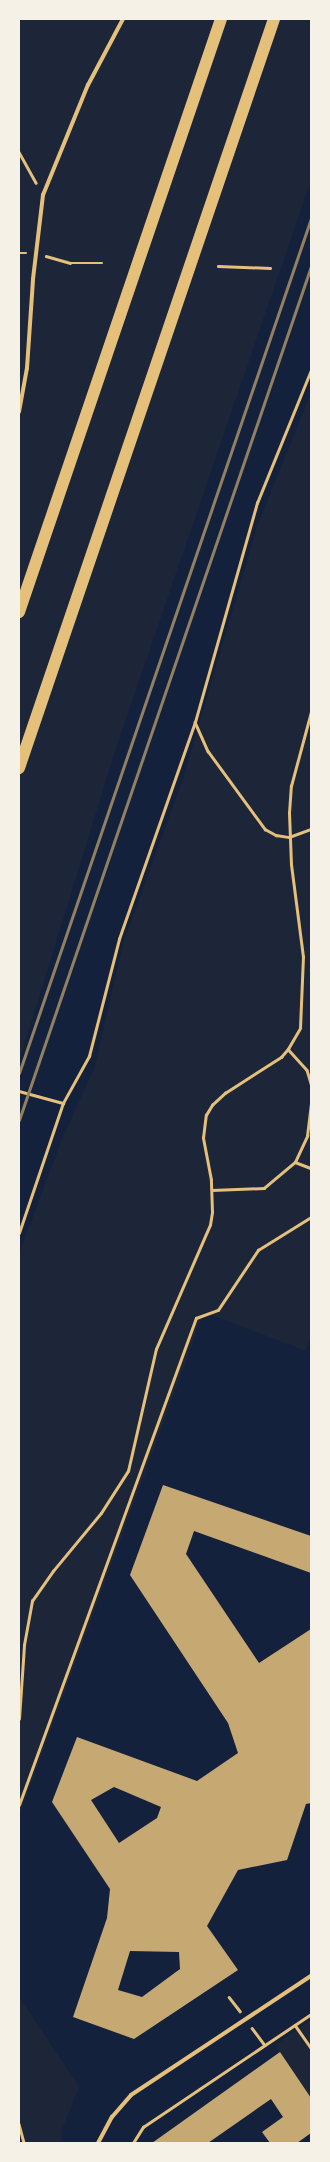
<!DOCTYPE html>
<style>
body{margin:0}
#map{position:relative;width:330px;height:2162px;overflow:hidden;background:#14213d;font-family:"Times New Roman",serif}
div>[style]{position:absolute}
.green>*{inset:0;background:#1d2539}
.building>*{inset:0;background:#c6a872}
.path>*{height:2.5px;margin:-1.25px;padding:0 1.25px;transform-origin:1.25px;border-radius:1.25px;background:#e5c07b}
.minor>*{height:4px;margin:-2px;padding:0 2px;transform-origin:2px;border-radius:2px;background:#e5c07b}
.motorway>*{height:12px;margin:-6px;padding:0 6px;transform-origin:6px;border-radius:6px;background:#e5c07b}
.rail>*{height:3px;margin:-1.5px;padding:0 1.5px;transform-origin:1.5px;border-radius:1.5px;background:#918062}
span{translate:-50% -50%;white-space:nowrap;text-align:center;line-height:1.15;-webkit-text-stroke:4px #f6f1e7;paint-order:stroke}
.frame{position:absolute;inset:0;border:20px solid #f6f1e7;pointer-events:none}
</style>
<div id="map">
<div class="green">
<i style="clip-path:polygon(19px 19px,311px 19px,311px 180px,116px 748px,19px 1062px)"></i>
<i style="clip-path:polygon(311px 393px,311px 1334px,306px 1351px,204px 1312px,19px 1816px,19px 1254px,60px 1144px,95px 1066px,123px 944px,183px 779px,258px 524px)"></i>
<i style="clip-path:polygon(19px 1997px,79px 2087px,61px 2132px,62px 2143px,19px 2143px)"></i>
<i style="clip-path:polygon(311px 2020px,311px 2098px,275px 2045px)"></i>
</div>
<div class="building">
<i style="clip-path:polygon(evenodd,163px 1485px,311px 1536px,311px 1573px,194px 1531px,186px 1554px,259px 1663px,311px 1629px,311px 1803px,306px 1804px,287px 1860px,238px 1870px,207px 1926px,238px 1970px,134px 2039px,73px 2017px,107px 1918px,110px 1889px,52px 1802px,77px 1737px,197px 1781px,238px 1753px,228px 1723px,130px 1575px,163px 1485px,114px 1787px,161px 1807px,157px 1818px,119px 1843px,91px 1800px,114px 1787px,163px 1485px,130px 1951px,179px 1952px,180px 1969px,142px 1997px,118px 1990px,130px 1951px)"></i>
<i style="clip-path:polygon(280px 2052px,311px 2098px,311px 2133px,297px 2143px,270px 2143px,262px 2132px,283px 2117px,271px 2099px,208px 2143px,152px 2143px)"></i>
</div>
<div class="path">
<i style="left:19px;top:152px;width:35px;rotate:61deg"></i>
<i style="left:19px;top:253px;width:7px"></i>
<i style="left:46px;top:256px;width:25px;rotate:16deg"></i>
<i style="left:70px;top:263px;width:32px"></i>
<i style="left:218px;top:266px;width:52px;rotate:2.2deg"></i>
<i style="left:195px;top:722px;width:32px;rotate:66deg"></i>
<i style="left:208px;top:751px;width:97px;rotate:53.8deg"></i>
<i style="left:265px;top:829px;width:13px;rotate:29deg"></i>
<i style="left:276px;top:835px;width:13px;rotate:9deg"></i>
<i style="left:289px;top:837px;width:23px;rotate:-20deg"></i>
<i style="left:288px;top:1049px;width:28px;rotate:48deg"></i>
<i style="left:307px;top:1070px;width:14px;rotate:73deg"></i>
<i style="left:19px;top:1091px;width:46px;rotate:15.3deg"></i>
<i style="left:295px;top:1162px;width:29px;rotate:-65deg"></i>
<i style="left:307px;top:1136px;width:31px;rotate:-83deg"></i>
<i style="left:212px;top:1190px;width:52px;rotate:-2.2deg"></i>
<i style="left:264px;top:1188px;width:40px;rotate:-40deg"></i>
<i style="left:295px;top:1162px;width:17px;rotate:21deg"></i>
<i style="left:19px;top:1233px;width:137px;rotate:-71.3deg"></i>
<i style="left:63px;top:1103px;width:54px;rotate:-61deg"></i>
<i style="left:89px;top:1056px;width:121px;rotate:-75.6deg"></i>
<i style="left:119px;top:939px;width:230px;rotate:-70.7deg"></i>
<i style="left:195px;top:722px;width:228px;rotate:-74.2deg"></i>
<i style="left:257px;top:503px;width:144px;rotate:-67.9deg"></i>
<i style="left:19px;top:1719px;width:74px;rotate:-86.1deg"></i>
<i style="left:24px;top:1645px;width:45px;rotate:-79.7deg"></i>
<i style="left:32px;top:1601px;width:37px;rotate:-55deg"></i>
<i style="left:53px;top:1571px;width:75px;rotate:-50.4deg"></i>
<i style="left:101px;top:1513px;width:50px;rotate:-57.3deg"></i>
<i style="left:128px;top:1471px;width:125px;rotate:-77.1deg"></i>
<i style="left:156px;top:1349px;width:135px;rotate:-66.5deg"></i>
<i style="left:210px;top:1225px;width:13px;rotate:-81deg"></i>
<i style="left:212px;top:1212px;width:32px;rotate:-92deg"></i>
<i style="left:211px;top:1180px;width:43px;rotate:-100.8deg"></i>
<i style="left:203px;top:1138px;width:23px;rotate:-83deg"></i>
<i style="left:206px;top:1115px;width:12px;rotate:-59deg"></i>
<i style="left:212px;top:1105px;width:18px;rotate:-43deg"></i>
<i style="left:225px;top:1093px;width:67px;rotate:-32.7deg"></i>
<i style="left:281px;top:1057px;width:11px;rotate:-49deg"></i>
<i style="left:288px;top:1049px;width:24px;rotate:-60deg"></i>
<i style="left:300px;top:1028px;width:71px;rotate:-87.6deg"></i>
<i style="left:303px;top:957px;width:93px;rotate:-97.4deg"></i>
<i style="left:291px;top:865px;width:52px;rotate:-92.2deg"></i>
<i style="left:289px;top:813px;width:27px;rotate:-86deg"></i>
<i style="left:291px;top:786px;width:77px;rotate:-74.9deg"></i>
<i style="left:19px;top:1805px;width:518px;rotate:-70.03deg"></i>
<i style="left:196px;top:1318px;width:23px;rotate:-20deg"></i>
<i style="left:218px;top:1310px;width:72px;rotate:-56.3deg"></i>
<i style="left:258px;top:1250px;width:62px;rotate:-31.9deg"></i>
<i style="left:229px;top:1997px;width:18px;rotate:52deg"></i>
<i style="left:295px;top:2025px;width:28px;rotate:55deg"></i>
<i style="left:252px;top:2028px;width:21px;rotate:53deg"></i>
<i style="left:19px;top:2124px;width:20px;rotate:75deg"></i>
<i style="left:133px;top:2143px;width:19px;rotate:-58deg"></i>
<i style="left:143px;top:2127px;width:202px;rotate:-33.9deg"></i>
</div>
<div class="minor">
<i style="left:19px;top:412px;width:45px;rotate:-79.7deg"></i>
<i style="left:27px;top:368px;width:89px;rotate:-86.1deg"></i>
<i style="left:33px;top:279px;width:85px;rotate:-83.2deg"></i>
<i style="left:43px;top:195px;width:119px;rotate:-67.8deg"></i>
<i style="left:88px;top:85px;width:75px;rotate:-62.1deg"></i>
<i style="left:98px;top:2143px;width:30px;rotate:-62deg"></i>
<i style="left:112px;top:2117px;width:29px;rotate:-49deg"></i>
<i style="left:131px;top:2095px;width:216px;rotate:-33.5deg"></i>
</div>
<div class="motorway">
<i style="left:19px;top:612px;width:626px;rotate:-71.19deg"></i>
<i style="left:19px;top:768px;width:791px;rotate:-71.2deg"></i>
</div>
<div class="rail">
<i style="left:19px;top:1073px;width:903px;rotate:-71.14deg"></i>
<i style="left:19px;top:1120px;width:903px;rotate:-71.12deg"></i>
</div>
<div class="frame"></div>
</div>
